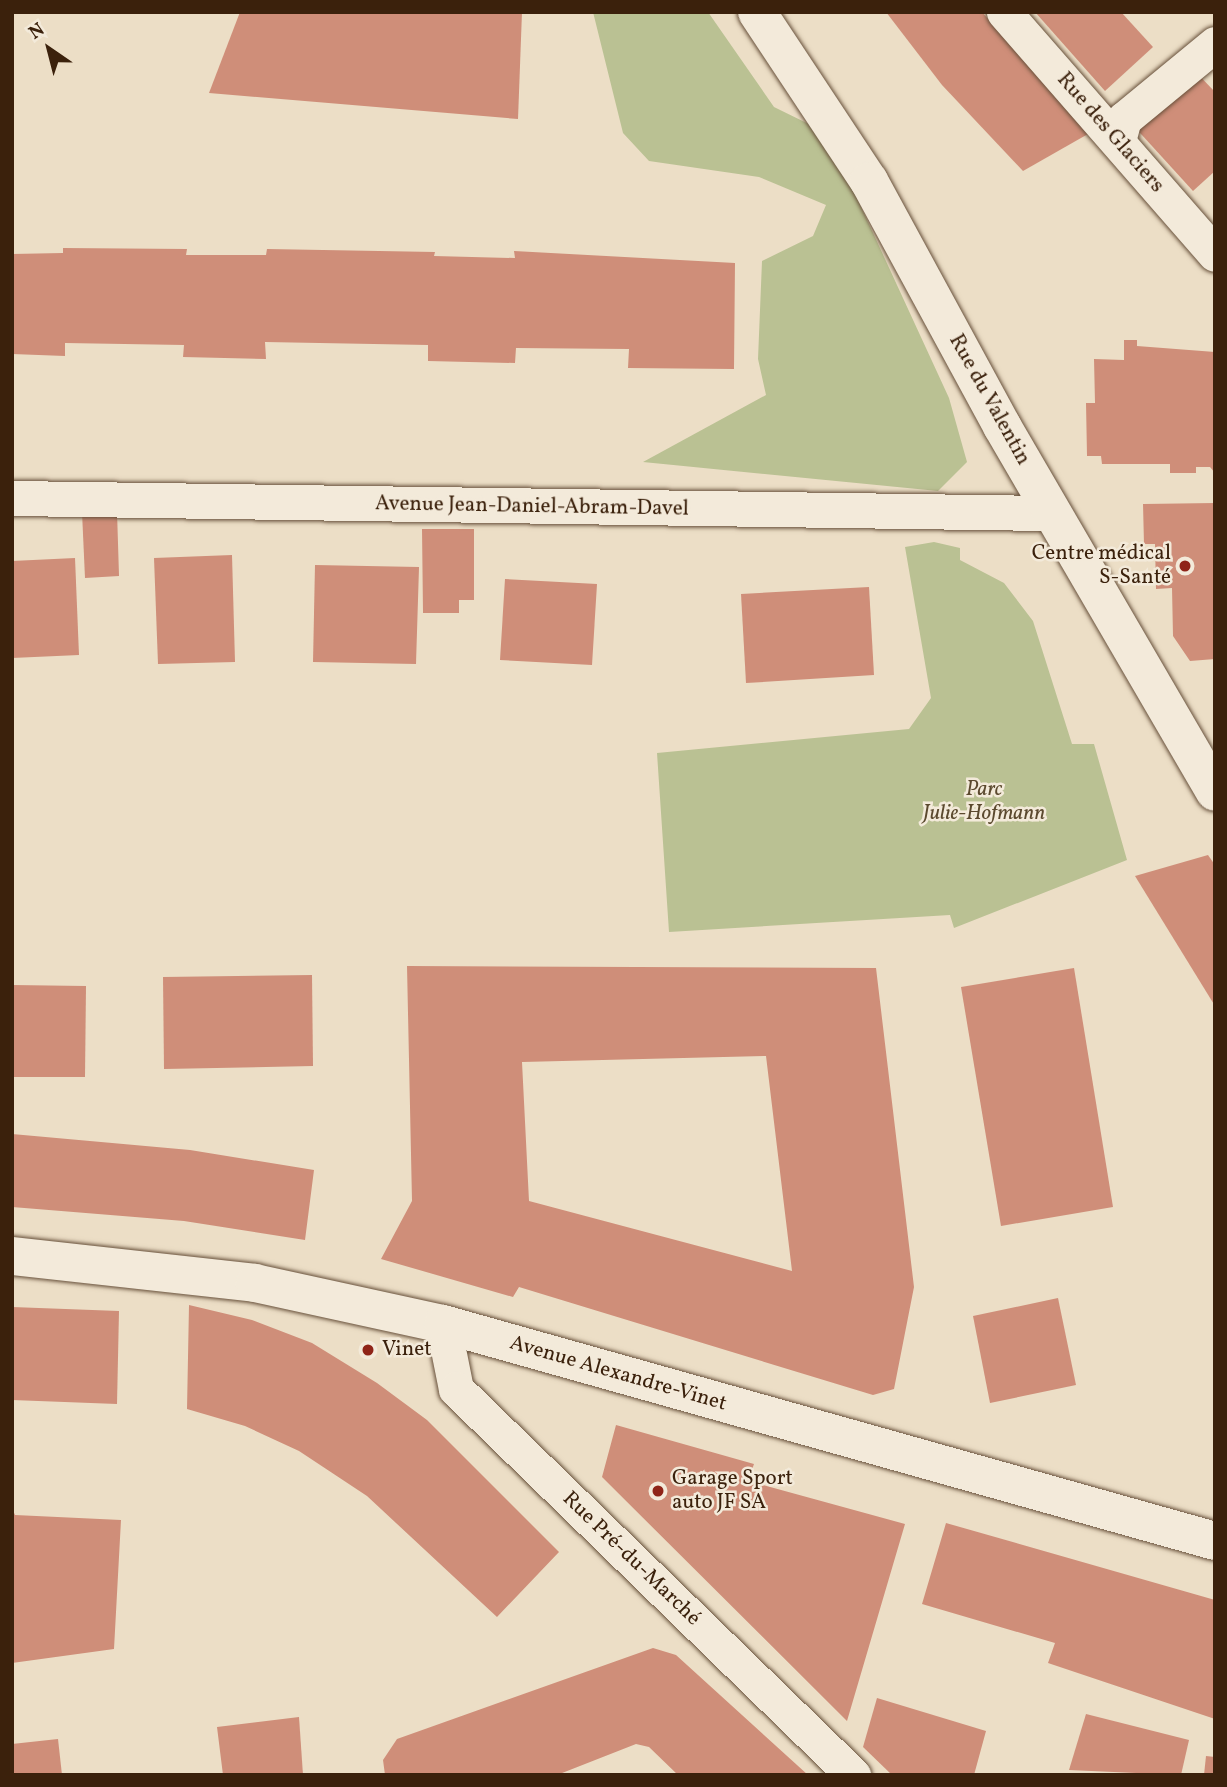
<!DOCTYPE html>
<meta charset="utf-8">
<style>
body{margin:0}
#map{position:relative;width:1227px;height:1787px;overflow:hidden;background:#ecdec6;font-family:Vollkorn,serif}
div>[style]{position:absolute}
.green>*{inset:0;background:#bac193}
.building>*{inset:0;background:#cf8e79}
.roads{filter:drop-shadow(0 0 2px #67503a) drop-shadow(0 0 2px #67503a)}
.minor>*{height:35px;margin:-17.5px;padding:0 17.5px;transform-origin:17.5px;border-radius:17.5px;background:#f3eada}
.tertiary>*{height:38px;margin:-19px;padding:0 19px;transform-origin:19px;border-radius:19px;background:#f3eada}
.dots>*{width:19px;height:19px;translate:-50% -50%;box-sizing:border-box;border:4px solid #f3eada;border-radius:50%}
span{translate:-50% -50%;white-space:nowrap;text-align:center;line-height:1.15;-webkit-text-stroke:5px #f3eada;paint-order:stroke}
.street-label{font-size:21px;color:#3b210c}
.poi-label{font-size:21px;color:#3b210c}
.right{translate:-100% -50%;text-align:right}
.left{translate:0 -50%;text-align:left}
.park-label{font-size:21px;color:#5b492e;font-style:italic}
.frame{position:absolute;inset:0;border:14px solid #3b210c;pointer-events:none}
.north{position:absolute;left:14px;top:14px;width:70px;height:70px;-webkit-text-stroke:5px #f3eada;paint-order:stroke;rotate:325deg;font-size:19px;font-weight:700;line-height:28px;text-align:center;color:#3b210c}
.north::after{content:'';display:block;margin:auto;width:24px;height:32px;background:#3b210c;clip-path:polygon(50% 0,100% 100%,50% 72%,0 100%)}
</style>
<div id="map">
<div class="green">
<i style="clip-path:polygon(593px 12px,708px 12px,774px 107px,827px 133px,949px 398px,967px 462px,938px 491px,643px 462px,766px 395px,758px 359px,762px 261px,813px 236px,826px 205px,759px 177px,649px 161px,623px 133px)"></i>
<i style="clip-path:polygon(934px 542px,960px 548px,960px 560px,1004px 583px,1033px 621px,1072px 744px,1094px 744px,1127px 860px,954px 928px,950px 915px,669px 932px,657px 753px,909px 729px,931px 698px,905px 547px)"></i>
</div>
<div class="building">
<i style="clip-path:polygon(240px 12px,522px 12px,518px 119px,209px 93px)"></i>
<i style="clip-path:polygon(886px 12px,982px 12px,1088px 134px,1023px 171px,942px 85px)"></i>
<i style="clip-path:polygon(1035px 12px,1121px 12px,1153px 47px,1105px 91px)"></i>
<i style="clip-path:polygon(1192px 68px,1215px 92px,1215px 171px,1193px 191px,1131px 123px)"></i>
<i style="clip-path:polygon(63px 248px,187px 249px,186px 255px,266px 255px,267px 249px,435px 252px,434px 256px,515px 258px,514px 251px,735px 263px,734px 369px,628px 368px,629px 349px,516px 348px,515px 363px,428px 361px,428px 345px,265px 342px,266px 359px,183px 357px,184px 345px,65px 343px,65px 356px,12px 354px,12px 254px,63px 253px)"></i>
<i style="clip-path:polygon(1124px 340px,1137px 340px,1137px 346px,1215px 352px,1215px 473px,1210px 467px,1196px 467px,1196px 473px,1170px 473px,1170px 464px,1102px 464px,1101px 456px,1087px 456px,1086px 403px,1095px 403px,1094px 359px,1124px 360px)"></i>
<i style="clip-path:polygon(1215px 503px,1215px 659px,1190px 661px,1173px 636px,1172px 588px,1156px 589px,1155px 544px,1144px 544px,1143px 504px)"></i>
<i style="clip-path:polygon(117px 511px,119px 576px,85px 578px,82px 512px)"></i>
<i style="clip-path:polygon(422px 529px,474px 529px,474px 600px,459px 600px,459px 613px,423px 613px)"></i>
<i style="clip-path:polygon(232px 555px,235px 662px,158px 664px,154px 558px)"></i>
<i style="clip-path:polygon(75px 558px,79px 655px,12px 658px,12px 561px)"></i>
<i style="clip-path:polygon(315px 565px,419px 567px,416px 664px,313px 662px)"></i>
<i style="clip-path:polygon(505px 579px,597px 584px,592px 665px,500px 660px)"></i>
<i style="clip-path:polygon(869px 587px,874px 675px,746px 683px,741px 594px)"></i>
<i style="clip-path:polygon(1208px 855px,1215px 865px,1215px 1006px,1135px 876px)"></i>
<i style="clip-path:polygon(evenodd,407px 966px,876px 968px,914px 1287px,894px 1389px,873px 1395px,519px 1287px,513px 1297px,381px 1259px,412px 1201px,407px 966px,766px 1056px,792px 1271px,529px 1201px,522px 1062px,766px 1056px)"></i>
<i style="clip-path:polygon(1074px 968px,1113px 1207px,1001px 1226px,961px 987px)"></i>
<i style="clip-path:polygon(312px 975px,313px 1066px,164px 1069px,163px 977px)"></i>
<i style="clip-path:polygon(12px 985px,86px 986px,85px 1077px,12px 1077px)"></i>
<i style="clip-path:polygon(12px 1134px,190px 1150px,314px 1170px,305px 1240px,184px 1221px,12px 1207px)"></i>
<i style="clip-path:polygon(1058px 1298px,1076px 1385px,990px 1403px,973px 1316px)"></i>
<i style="clip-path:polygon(189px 1305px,252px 1320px,312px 1343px,377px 1383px,427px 1420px,559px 1552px,497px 1617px,367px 1496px,299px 1451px,245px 1426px,187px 1409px)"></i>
<i style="clip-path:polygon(12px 1307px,119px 1311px,117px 1404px,12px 1400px)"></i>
<i style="clip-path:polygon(616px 1425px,754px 1464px,748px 1481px,905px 1524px,847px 1721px,602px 1477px)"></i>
<i style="clip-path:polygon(12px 1508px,15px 1515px,121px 1520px,114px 1649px,12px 1663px)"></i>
<i style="clip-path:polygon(946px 1523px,1215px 1600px,1215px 1719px,1048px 1663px,1055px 1643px,922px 1604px)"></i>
<i style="clip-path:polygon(653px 1648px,676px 1655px,808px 1775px,678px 1775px,649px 1747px,636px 1744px,557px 1775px,385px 1775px,383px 1760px,397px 1739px)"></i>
<i style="clip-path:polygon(877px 1698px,986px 1731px,974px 1775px,892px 1775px,863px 1747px)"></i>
<i style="clip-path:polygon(1086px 1714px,1189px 1740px,1181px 1775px,1069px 1770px)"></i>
<i style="clip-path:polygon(299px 1717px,303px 1775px,223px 1775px,217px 1727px)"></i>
<i style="clip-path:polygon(58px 1739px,62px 1775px,12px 1775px,12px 1744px)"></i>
<i style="clip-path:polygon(1206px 1756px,1215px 1757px,1215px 1775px,1204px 1775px)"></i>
</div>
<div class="roads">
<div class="minor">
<i style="left:1004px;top:12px;width:321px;rotate:48.9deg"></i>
<i style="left:1118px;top:141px;width:23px;rotate:-75deg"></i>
<i style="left:1124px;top:119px;width:118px;rotate:-39.5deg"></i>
<i style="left:12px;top:498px;width:1040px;rotate:0.83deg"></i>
<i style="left:443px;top:1324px;width:66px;rotate:78.7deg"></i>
<i style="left:456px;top:1389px;width:554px;rotate:44.2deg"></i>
</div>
<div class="tertiary">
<i style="left:757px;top:12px;width:203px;rotate:56.5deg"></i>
<i style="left:869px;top:181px;width:279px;rotate:61.5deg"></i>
<i style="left:1002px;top:426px;width:423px;rotate:59.8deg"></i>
<i style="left:12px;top:1256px;width:244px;rotate:6.3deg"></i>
<i style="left:255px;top:1283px;width:192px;rotate:12.3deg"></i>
<i style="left:443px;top:1324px;width:802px;rotate:15.7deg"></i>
</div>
</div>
<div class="dots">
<i style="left:1185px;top:566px;background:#8f2418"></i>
<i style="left:368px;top:1350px;background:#8f2418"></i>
<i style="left:658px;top:1491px;background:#8f2418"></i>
</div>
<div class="street-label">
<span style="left:1110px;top:133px;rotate:49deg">Rue des Glaciers</span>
<span style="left:989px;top:400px;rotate:61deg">Rue du Valentin</span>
<span style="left:532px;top:507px;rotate:1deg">Avenue Jean-Daniel-Abram-Davel</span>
<span style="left:618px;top:1374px;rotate:16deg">Avenue Alexandre-Vinet</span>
<span style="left:631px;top:1559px;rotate:44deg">Rue Pré-du-Marché</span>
</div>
<div class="poi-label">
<span class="right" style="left:1171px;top:566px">Centre médical<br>S-Santé</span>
<span class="left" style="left:382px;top:1350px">Vinet</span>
<span class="left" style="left:672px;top:1491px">Garage Sport<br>auto JF SA</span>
</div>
<div class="park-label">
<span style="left:984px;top:802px">Parc<br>Julie-Hofmann</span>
</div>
<div class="frame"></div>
<div class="north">N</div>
</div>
